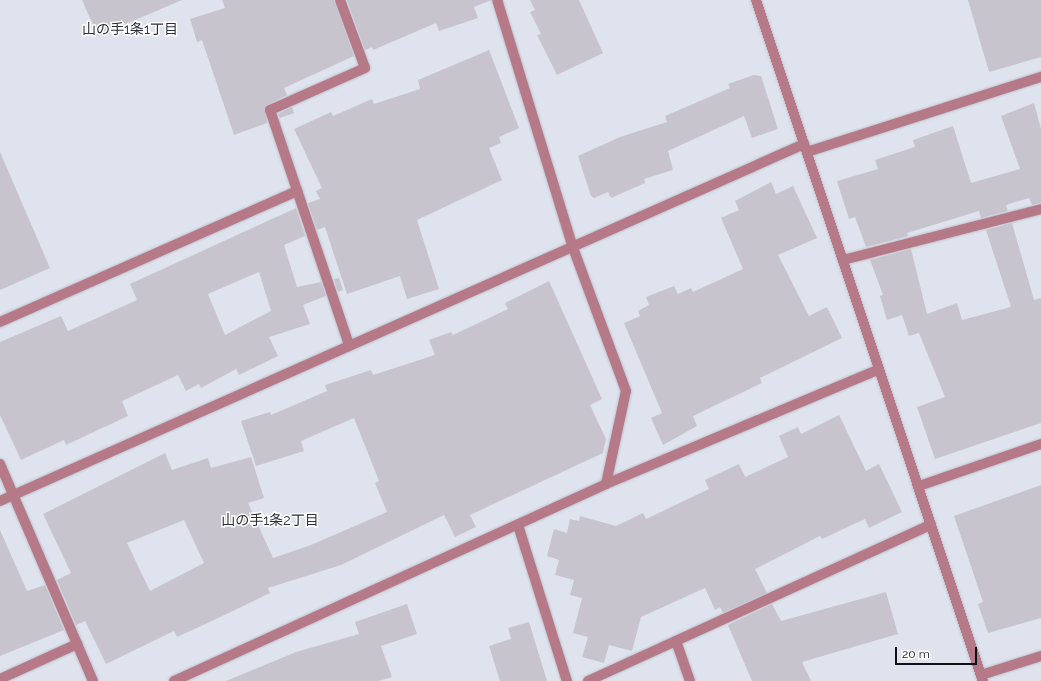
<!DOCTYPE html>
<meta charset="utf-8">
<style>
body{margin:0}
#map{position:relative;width:1041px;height:681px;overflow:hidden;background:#dee3ee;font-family:Raleway,"Noto Sans JP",sans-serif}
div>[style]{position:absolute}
.building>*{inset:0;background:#c8c4ce}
.roads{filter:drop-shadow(0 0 1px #bdc1cb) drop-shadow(0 0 1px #bdc1cb)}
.minor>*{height:10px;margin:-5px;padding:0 5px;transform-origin:5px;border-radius:5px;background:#b67988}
span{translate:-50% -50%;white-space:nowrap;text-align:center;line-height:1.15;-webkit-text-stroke:3px #fff;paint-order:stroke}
.neighbourhood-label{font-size:14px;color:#2b2f37}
.scale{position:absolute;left:895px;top:647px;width:82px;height:18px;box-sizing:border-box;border:2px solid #101115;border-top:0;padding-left:5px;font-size:12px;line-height:14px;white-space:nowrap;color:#101115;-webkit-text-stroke:3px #fff;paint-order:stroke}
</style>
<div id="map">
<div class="building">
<i style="clip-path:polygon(82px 0,182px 0,98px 36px)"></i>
<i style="clip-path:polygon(222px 0,334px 0,354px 56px,284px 88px,287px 95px,265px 106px,267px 123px,234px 135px,202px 40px,197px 42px,190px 19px,225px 8px)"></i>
<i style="clip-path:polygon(347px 0,491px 0,474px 7px,478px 18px,439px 31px,436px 23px,373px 50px,372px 47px,365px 50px)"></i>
<i style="clip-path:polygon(530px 0,579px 0,603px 53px,557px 75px,537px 35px,541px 34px,530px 12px,535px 10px)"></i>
<i style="clip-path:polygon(968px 0,1041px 0,1041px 57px,989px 72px)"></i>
<i style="clip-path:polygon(489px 50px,519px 128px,499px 137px,501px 143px,489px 148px,502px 180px,417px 220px,439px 289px,407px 299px,400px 276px,347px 294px,325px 227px,317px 230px,308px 203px,320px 199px,316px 191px,322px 188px,294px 129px,331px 112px,333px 116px,372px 99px,374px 104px,420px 89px,418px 80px)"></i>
<i style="clip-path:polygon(754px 75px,761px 76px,778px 129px,752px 138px,744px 116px,668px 151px,673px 170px,644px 179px,645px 183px,611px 198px,608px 192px,594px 198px,591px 196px,578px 156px,620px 137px,667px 122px,665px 116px,730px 88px,728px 84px)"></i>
<i style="clip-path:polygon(1034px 103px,1041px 129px,1041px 203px,1032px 205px,1029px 198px,1006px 205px,1008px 211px,981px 218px,979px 211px,907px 233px,908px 236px,866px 247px,855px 217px,849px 219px,837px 181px,878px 169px,875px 160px,915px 147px,913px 140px,953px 126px,971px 183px,1020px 169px,1001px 116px)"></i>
<i style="clip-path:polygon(292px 107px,294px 113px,280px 118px,278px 114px)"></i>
<i style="clip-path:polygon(0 152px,50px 268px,0 290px)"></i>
<i style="clip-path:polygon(771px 182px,776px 194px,793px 186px,817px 238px,778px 255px,809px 316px,827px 307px,842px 338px,760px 378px,762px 383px,693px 416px,697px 426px,663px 445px,651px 418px,662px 413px,624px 323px,640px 316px,638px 311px,649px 305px,646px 297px,674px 286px,678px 294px,691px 288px,693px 292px,743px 269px,721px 218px,739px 210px,735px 201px)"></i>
<i style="clip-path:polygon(evenodd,296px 208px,305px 236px,284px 245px,297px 287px,321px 282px,326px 296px,303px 305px,310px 324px,269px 337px,278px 356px,239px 375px,236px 369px,201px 388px,199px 384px,186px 391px,178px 375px,122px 401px,128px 416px,66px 445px,64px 440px,21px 460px,0 415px,0 342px,61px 316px,68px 331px,137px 300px,130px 284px,296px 208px,259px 272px,271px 311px,225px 335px,208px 294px,259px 272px)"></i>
<i style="clip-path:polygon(1012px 223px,1034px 300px,1041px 298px,1041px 423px,935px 459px,917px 407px,945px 397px,919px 333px,909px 336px,902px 315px,887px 320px,880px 296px,883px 295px,870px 260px,911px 249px,927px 314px,957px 303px,962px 320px,1011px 307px,986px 230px)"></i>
<i style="clip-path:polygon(339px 278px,343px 290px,338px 292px,334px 279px)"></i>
<i style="clip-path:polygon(evenodd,549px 281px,602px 399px,590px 405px,606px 439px,603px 453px,470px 515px,476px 527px,455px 537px,444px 515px,341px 565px,268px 588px,270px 593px,214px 620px,177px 637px,174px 631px,106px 664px,85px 621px,76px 625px,57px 580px,71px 573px,43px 514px,165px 453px,172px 470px,208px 458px,211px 468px,251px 457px,264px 498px,248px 503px,273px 558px,311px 545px,387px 512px,375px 483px,379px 481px,354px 418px,301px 441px,304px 451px,256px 466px,241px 421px,270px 412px,271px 415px,327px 391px,325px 385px,371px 370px,373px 375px,435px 355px,429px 340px,451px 332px,453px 335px,508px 309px,505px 303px,549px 281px,184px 520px,204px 563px,150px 591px,127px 543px,184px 520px)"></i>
<i style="clip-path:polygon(839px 415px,866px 471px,879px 464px,902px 512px,869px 528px,865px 519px,822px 539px,820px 536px,755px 569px,767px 593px,723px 613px,720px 607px,715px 610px,705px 588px,641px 617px,632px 651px,609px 645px,604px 663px,582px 657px,588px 637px,573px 633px,582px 598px,570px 595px,574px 580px,555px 575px,559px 560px,547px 556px,554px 529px,567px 533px,570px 519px,579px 521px,580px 516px,616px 526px,643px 513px,646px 519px,709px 489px,705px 480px,739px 464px,745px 477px,788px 457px,779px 436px,798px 427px,801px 434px)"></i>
<i style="clip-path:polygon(1041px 485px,1041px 618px,988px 633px,978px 604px,983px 602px,954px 516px)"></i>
<i style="clip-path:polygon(0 530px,27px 591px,45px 585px,64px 630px,0 656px)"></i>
<i style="clip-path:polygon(886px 592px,898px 634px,802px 662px,811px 681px,752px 681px,728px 625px,772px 604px,781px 621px)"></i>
<i style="clip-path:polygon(407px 604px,417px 634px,381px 646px,392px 677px,379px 681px,226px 681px,296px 652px,359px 634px,355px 622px)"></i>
<i style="clip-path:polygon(529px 622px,547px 681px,500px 681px,489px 646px,511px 639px,508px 628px)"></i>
</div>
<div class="roads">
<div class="minor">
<i style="left:340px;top:0;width:72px;rotate:69.8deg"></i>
<i style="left:365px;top:68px;width:104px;rotate:156.1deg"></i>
<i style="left:270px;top:110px;width:248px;rotate:71.4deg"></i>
<i style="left:756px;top:0;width:718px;rotate:71.57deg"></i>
<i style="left:807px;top:152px;width:246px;rotate:-17.8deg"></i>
<i style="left:843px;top:260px;width:204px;rotate:-14.4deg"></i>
<i style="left:0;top:322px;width:325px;rotate:-23.8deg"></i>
<i style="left:0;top:464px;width:236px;rotate:66.8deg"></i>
<i style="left:606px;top:484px;width:296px;rotate:-22.8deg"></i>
<i style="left:919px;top:486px;width:129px;rotate:-19deg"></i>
<i style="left:0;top:501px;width:880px;rotate:-23.94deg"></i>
<i style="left:518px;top:525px;width:164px;rotate:72.6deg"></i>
<i style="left:676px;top:641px;width:42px;rotate:70.7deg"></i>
<i style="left:981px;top:675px;width:63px;rotate:-17.6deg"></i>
<i style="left:0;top:679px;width:85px;rotate:-24.4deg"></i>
<i style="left:174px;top:681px;width:475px;rotate:-24.5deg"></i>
<i style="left:606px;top:484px;width:95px;rotate:-77.9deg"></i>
<i style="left:626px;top:391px;width:153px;rotate:-110.3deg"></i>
<i style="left:573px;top:248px;width:259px;rotate:-107deg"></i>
<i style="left:588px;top:681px;width:377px;rotate:-24.5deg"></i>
</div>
</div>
<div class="neighbourhood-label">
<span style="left:130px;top:29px">山の手1条1丁目</span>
<span style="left:270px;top:520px">山の手1条2丁目</span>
</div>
<div class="scale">20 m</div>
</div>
